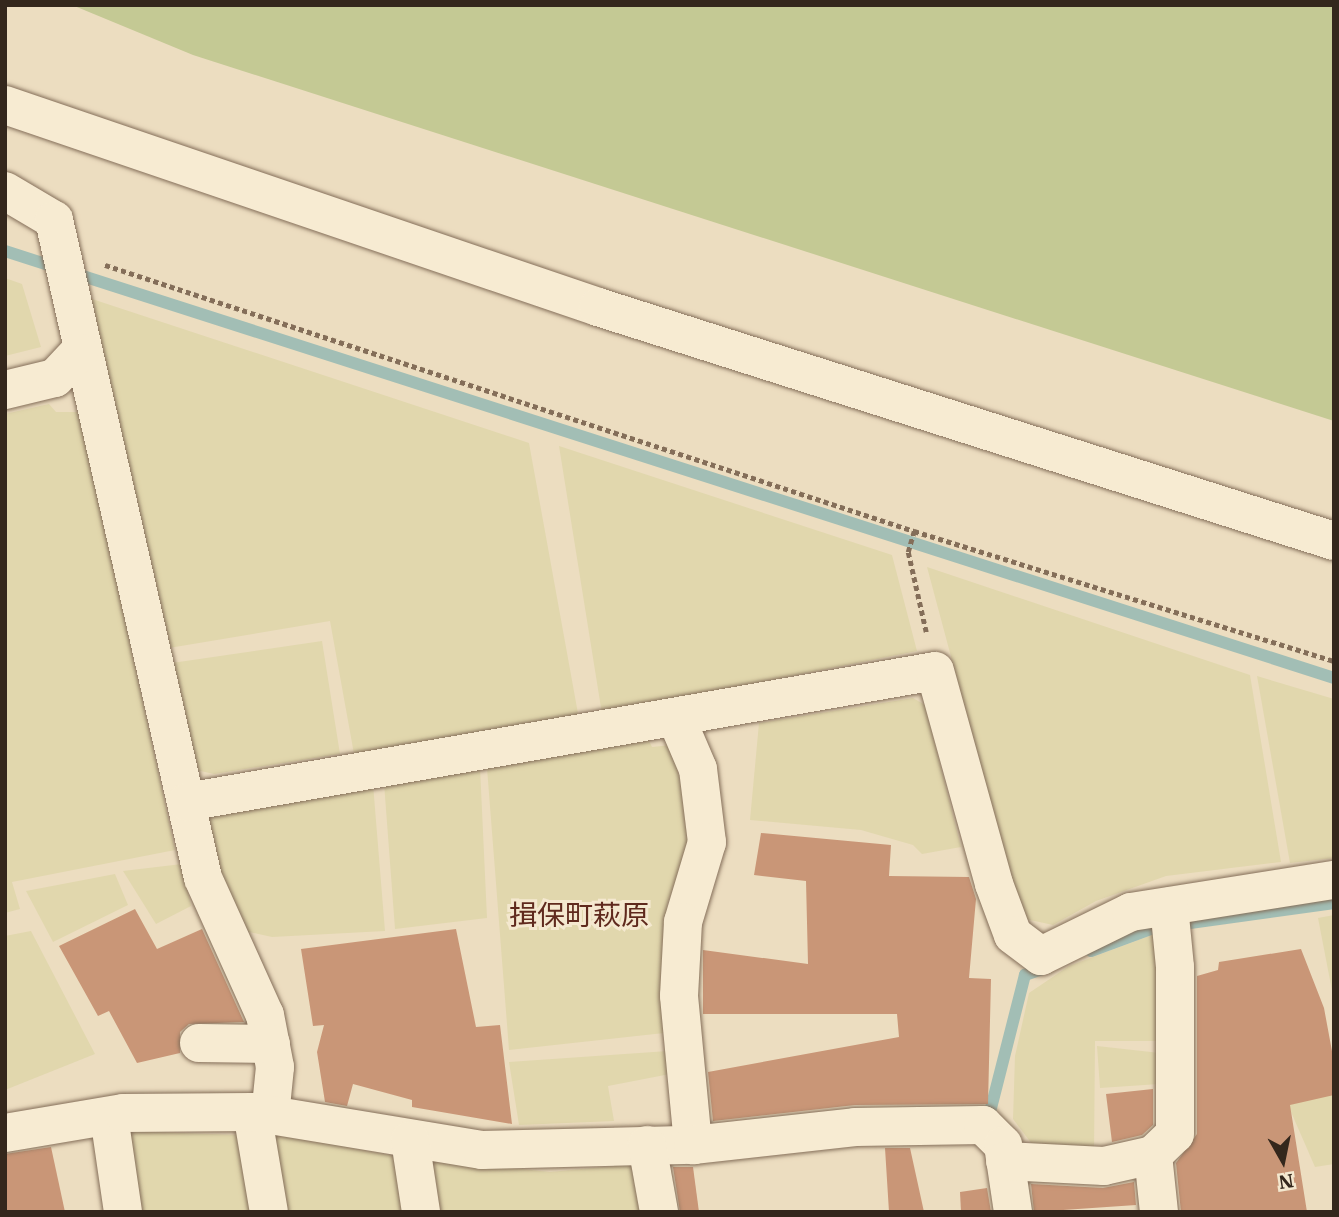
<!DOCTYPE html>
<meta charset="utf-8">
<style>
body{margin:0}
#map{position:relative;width:1339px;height:1217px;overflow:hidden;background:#ecddc0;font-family:"IBM Plex Serif","Noto Sans JP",serif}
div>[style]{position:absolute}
.farmland>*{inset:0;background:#e1d7ad}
.green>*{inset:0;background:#c4c994}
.stream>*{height:12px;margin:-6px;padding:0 6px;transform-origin:6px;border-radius:6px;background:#a2beb5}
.building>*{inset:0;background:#c99677}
.path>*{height:4.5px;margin-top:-2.25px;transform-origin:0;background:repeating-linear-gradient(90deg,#846e59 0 5px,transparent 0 8.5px)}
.roads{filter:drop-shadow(0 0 2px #846e59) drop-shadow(0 0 2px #846e59)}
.minor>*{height:38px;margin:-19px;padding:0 19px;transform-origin:19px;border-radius:19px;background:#f7ebd2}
span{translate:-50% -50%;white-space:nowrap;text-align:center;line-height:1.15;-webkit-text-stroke:6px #f4e8cf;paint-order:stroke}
.quarter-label{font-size:28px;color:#5f291d}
.frame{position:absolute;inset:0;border:7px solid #34271c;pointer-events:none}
.north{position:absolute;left:1248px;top:1126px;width:70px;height:70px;-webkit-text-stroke:5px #f4e8cf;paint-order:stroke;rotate:171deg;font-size:19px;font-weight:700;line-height:28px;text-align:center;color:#34271c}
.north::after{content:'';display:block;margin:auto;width:24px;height:32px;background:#34271c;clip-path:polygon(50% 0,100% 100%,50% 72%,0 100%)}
</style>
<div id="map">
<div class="farmland">
<i style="clip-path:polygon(5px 278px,22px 284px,41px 347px,5px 356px)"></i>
<i style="clip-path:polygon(86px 297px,529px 443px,579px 719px,354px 754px,330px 621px,169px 648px)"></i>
<i style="clip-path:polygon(49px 404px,56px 412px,80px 412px,175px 850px,12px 882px,20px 909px,5px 913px,5px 414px)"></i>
<i style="clip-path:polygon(559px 446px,892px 555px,917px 651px,602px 714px)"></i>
<i style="clip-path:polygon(927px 567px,1250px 675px,1281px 862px,1166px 876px,1096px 901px,1053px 925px,1021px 918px)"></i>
<i style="clip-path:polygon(322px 641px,340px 754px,214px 774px,196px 770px,172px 663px)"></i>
<i style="clip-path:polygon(1257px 676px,1334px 699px,1334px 858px,1290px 863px)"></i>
<i style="clip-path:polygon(913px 698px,925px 705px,961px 847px,922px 854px,913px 845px,861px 830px,750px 820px,759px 723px)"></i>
<i style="clip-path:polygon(648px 739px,652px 747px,672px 745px,692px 836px,667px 905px,664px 1033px,509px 1050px,487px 768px)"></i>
<i style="clip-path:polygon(480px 767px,487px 918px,395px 929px,384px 783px)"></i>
<i style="clip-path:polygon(373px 784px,385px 931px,272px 937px,235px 929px,208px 819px,221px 806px)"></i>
<i style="clip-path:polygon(182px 864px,191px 906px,156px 924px,123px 871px)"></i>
<i style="clip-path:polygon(115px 874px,128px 905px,53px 942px,26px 891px)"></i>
<i style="clip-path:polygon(1334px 915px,1334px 1001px,1318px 918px)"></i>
<i style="clip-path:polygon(31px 931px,95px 1054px,5px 1090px,5px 936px)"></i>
<i style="clip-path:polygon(1160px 932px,1163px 1041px,1095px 1041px,1094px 1155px,1035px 1148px,1013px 1119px,1015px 1056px,1029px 993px,1069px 966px)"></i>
<i style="clip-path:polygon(1097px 1046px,1160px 1053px,1159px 1084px,1100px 1088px)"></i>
<i style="clip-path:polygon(668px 1051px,670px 1074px,608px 1086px,614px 1121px,519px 1125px,509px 1062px)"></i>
<i style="clip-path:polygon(1334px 1094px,1334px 1164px,1315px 1167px,1288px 1105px)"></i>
<i style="clip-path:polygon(121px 1131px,241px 1135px,254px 1212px,134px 1212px)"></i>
<i style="clip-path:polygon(269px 1132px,395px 1156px,405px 1212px,280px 1212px)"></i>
<i style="clip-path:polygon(431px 1159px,550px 1172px,635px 1164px,645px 1212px,432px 1212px)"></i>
</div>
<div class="green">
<i style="clip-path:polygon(72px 5px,1334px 5px,1334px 421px,193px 55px)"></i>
</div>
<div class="stream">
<i style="left:5px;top:251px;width:1396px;rotate:17.81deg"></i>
<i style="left:1091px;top:951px;width:67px;rotate:-20.1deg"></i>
<i style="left:1154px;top:928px;width:182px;rotate:-7.9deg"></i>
<i style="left:981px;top:1116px;width:8px"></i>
<i style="left:989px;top:1116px;width:146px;rotate:-75.7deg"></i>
<i style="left:1025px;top:975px;width:24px;rotate:-19deg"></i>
</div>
<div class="building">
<i style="clip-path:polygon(761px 833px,891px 845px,889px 876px,969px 877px,976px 899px,969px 978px,991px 979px,988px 1104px,855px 1105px,713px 1121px,708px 1072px,899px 1037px,897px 1014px,703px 1014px,703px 950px,808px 964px,806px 881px,754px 875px)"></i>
<i style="clip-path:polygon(135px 909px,157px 949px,202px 929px,244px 1022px,189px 1024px,180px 1032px,180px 1053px,137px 1063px,109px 1011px,98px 1016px,59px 946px)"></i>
<i style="clip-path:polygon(456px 929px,476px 1027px,500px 1025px,512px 1124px,412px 1107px,412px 1100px,353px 1084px,347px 1106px,325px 1102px,317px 1052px,324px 1025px,313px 1026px,301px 949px)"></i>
<i style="clip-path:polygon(1301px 949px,1324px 1008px,1334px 1062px,1334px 1095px,1290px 1105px,1307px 1212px,1181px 1212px,1176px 1163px,1197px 1134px,1197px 976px,1218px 970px,1219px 962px)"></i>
<i style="clip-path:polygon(1153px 1089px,1153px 1125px,1142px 1135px,1112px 1142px,1106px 1094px)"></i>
<i style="clip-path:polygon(51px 1147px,65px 1212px,5px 1212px,5px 1154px)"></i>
<i style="clip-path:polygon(885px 1148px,910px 1148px,924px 1212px,889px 1212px)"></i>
<i style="clip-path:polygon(673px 1167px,693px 1167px,699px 1212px,680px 1212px)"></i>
<i style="clip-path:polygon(1134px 1182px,1136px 1205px,1034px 1212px,1031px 1184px,1103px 1188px)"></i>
<i style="clip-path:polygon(987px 1188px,991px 1212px,961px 1212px,960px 1192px)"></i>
</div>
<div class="path">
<i style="left:105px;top:265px;width:852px;rotate:18.2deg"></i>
<i style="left:926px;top:632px;width:82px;rotate:-102.7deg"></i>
<i style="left:908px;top:552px;width:22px;rotate:-74deg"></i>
<i style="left:914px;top:531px;width:440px;rotate:17.2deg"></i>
</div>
<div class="roads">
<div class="minor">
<i style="left:5px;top:105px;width:626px;rotate:18.81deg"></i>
<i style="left:598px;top:307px;width:772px;rotate:17.64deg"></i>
<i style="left:5px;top:191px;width:57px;rotate:30.6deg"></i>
<i style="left:54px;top:220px;width:675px;rotate:77.24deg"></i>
<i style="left:203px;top:878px;width:150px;rotate:65.7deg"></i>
<i style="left:265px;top:1015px;width:53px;rotate:79.1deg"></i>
<i style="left:275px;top:1067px;width:49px;rotate:95.8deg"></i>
<i style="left:5px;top:390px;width:51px;rotate:-13.5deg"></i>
<i style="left:55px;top:378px;width:35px;rotate:-47deg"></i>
<i style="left:677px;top:720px;width:53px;rotate:66.8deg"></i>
<i style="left:698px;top:769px;width:74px;rotate:83deg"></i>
<i style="left:707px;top:842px;width:84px;rotate:106.7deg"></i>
<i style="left:683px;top:922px;width:74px;rotate:93.1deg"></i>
<i style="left:679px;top:996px;width:150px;rotate:84.6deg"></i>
<i style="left:187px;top:802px;width:759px;rotate:-9.93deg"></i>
<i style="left:935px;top:671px;width:221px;rotate:74.5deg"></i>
<i style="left:994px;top:884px;width:54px;rotate:69.6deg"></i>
<i style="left:1013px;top:935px;width:35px;rotate:37deg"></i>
<i style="left:1041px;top:956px;width:100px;rotate:-26.1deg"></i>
<i style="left:1131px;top:912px;width:206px;rotate:-9deg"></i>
<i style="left:199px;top:1043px;width:72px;rotate:0.8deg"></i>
<i style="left:252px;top:1112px;width:101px;rotate:80.4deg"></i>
<i style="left:109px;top:1116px;width:97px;rotate:81.7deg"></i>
<i style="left:5px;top:1133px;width:120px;rotate:-9.6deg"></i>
<i style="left:123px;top:1113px;width:129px;rotate:-0.4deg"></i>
<i style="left:252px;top:1112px;width:233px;rotate:9.4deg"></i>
<i style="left:482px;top:1150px;width:211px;rotate:-1.4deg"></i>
<i style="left:693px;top:1145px;width:163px;rotate:-6.3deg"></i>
<i style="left:855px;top:1127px;width:128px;rotate:-0.9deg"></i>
<i style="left:983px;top:1125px;width:28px;rotate:45deg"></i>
<i style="left:1003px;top:1145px;width:68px;rotate:81.5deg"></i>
<i style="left:410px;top:1140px;width:73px;rotate:81.3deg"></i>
<i style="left:647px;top:1145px;width:68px;rotate:79.8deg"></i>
<i style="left:1153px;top:1155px;width:57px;rotate:84deg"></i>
<i style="left:1005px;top:1161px;width:99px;rotate:2.9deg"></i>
<i style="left:1104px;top:1166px;width:50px;rotate:-12.7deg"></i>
<i style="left:1153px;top:1155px;width:30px;rotate:-44deg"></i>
<i style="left:1175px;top:1134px;width:167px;rotate:-90deg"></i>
<i style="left:1175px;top:967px;width:61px;rotate:-95.6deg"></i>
</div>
</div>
<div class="quarter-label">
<span style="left:579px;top:915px">揖保町萩原</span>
</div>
<div class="frame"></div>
<div class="north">N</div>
</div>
